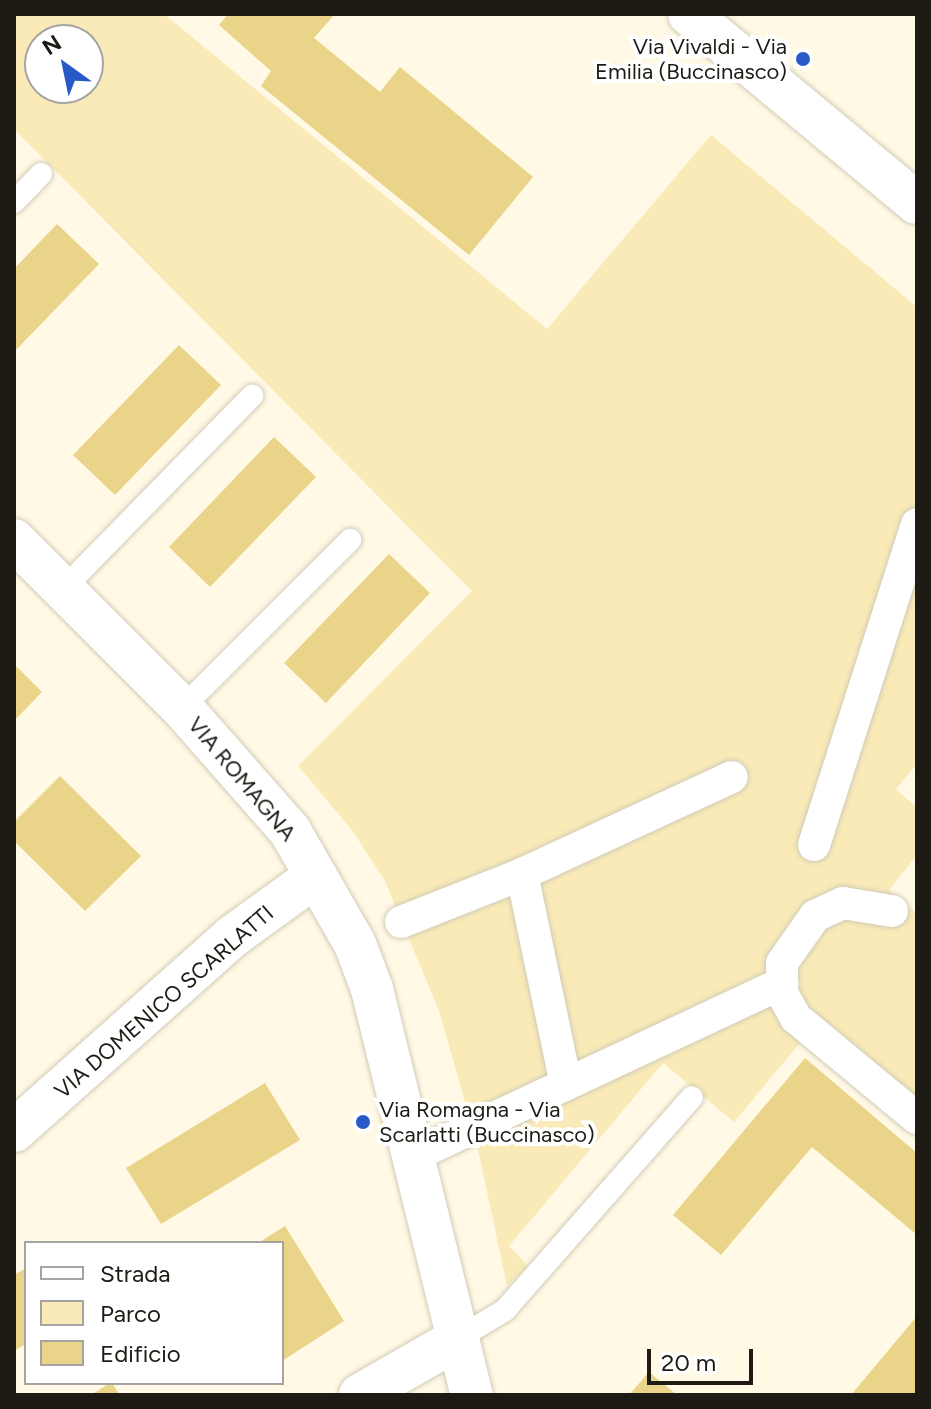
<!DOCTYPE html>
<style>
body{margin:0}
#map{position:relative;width:931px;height:1409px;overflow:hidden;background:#fff9e5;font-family:Figtree,sans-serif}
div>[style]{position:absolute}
.green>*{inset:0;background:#f9eab7}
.building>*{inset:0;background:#ead489}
.roads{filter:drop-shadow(0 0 2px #d1cbb8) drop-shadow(0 0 2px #d1cbb8)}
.service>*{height:22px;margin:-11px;padding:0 11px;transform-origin:11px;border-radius:11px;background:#fff}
.pedestrian>*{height:32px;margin:-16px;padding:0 16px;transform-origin:16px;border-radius:16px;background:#fff}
.minor>*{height:42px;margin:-21px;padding:0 21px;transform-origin:21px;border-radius:21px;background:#fff}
.dots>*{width:22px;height:22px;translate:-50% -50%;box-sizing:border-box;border:4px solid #fff;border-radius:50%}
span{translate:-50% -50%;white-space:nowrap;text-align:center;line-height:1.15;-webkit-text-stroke:8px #fff;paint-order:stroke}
.poi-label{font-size:22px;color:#1d1b14}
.right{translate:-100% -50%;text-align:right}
.left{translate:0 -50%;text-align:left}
.street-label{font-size:22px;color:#1d1b14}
.frame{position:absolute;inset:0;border:16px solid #1d1b14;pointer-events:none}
.legend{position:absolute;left:24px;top:1241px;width:260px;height:144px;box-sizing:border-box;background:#fff;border:2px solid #a5a4a1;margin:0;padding:10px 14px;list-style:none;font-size:24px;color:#1d1b14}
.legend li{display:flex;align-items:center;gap:16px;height:40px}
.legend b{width:40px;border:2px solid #a5a4a1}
.north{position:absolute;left:24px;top:24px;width:80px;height:80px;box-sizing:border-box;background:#fff;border:2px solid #a5a4a1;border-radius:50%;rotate:327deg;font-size:22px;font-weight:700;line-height:32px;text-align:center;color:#1d1b14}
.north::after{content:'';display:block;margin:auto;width:28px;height:36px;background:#2959c7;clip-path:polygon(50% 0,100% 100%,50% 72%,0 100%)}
.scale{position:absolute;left:647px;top:1349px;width:106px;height:36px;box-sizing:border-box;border:4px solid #1d1b14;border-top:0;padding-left:10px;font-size:24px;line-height:28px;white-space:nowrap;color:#1d1b14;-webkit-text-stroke:6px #fff;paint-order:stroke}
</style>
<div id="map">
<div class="green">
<i style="clip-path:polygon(evenodd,14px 14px,164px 14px,547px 329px,711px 135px,917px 307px,917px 764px,896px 789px,917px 808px,917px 855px,889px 890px,917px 914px,917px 1130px,804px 1038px,734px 1122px,663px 1063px,509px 1246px,528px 1266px,507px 1286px,476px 1140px,439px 1011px,385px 881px,352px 830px,298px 766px,472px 591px,14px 129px,14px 14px,40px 40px,88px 40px,88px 88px,40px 88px,40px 40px)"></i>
</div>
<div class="building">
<i style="clip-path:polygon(228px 14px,335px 14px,314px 38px,380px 92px,400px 67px,533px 177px,469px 255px,261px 86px,271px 71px,219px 25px)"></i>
<i style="clip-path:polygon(57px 224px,99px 264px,14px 352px,14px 269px)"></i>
<i style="clip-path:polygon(179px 345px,221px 385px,115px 495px,73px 455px)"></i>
<i style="clip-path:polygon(274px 437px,316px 477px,210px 587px,169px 547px)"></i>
<i style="clip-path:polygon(389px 554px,430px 593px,326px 703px,284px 663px)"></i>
<i style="clip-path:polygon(14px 664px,42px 692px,14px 721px)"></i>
<i style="clip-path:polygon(60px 776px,141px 856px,85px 911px,14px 841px,14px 822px)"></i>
<i style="clip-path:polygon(805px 1058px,917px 1153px,917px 1235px,812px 1147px,721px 1255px,673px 1215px)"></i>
<i style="clip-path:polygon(265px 1083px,300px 1140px,161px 1224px,126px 1168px)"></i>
<i style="clip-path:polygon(285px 1226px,344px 1321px,282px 1361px,282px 1243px,258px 1243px)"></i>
<i style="clip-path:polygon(26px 1268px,26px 1344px,14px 1351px,14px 1275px)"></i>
<i style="clip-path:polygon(917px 1316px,917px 1395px,851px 1395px)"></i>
<i style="clip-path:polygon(649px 1372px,677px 1395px,629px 1395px)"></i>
<i style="clip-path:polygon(112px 1383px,120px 1395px,91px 1395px,110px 1383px)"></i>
</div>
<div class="roads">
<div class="service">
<i style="left:14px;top:202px;width:39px;rotate:-46deg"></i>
<i style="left:62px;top:590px;width:272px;rotate:-45.6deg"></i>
<i style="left:182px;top:708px;width:238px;rotate:-45deg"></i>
<i style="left:459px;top:1338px;width:54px;rotate:-31.3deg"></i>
<i style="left:505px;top:1310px;width:283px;rotate:-48.7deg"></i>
</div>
<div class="pedestrian">
<i style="left:814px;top:845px;width:337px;rotate:-72.2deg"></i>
<i style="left:522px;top:874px;width:215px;rotate:78.2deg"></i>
<i style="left:892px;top:911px;width:50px;rotate:-170.7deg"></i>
<i style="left:843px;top:903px;width:31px;rotate:155deg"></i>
<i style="left:815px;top:916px;width:57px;rotate:125.1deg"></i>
<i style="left:782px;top:963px;width:30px;rotate:90deg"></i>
<i style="left:782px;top:993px;width:29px;rotate:61deg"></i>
<i style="left:796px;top:1018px;width:157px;rotate:39.6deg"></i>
<i style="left:401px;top:922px;width:130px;rotate:-21.6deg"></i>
<i style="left:522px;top:874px;width:231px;rotate:-24.8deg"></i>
<i style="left:413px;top:1156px;width:408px;rotate:-25.1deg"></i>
</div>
<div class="minor">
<i style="left:689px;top:14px;width:296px;rotate:39.7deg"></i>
<i style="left:14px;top:540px;width:238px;rotate:45deg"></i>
<i style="left:182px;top:708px;width:164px;rotate:48.7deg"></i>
<i style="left:290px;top:831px;width:130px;rotate:60.1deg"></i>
<i style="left:355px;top:944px;width:48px;rotate:69.3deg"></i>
<i style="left:372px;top:989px;width:418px;rotate:76.2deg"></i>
<i style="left:14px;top:1131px;width:293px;rotate:-41.7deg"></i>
<i style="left:233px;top:936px;width:102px;rotate:-35.9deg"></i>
<i style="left:360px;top:1395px;width:114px;rotate:-29.9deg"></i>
</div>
</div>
<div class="dots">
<i style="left:803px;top:59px;background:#2959c7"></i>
<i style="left:363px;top:1122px;background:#2959c7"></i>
</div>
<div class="poi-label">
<span class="right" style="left:787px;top:59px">Via Vivaldi - Via<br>Emilia (Buccinasco)</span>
<span class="left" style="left:379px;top:1122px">Via Romagna - Via<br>Scarlatti (Buccinasco)</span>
</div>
<div class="street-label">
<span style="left:242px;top:779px;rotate:50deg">VIA ROMAGNA</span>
<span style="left:164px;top:1002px;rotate:-41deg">VIA DOMENICO SCARLATTI</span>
</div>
<div class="frame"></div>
<ul class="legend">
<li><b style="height:10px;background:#fff"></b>Strada</li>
<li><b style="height:22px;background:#f9eab7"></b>Parco</li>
<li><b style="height:22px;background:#ead489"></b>Edificio</li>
</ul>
<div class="north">N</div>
<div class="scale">20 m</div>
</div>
